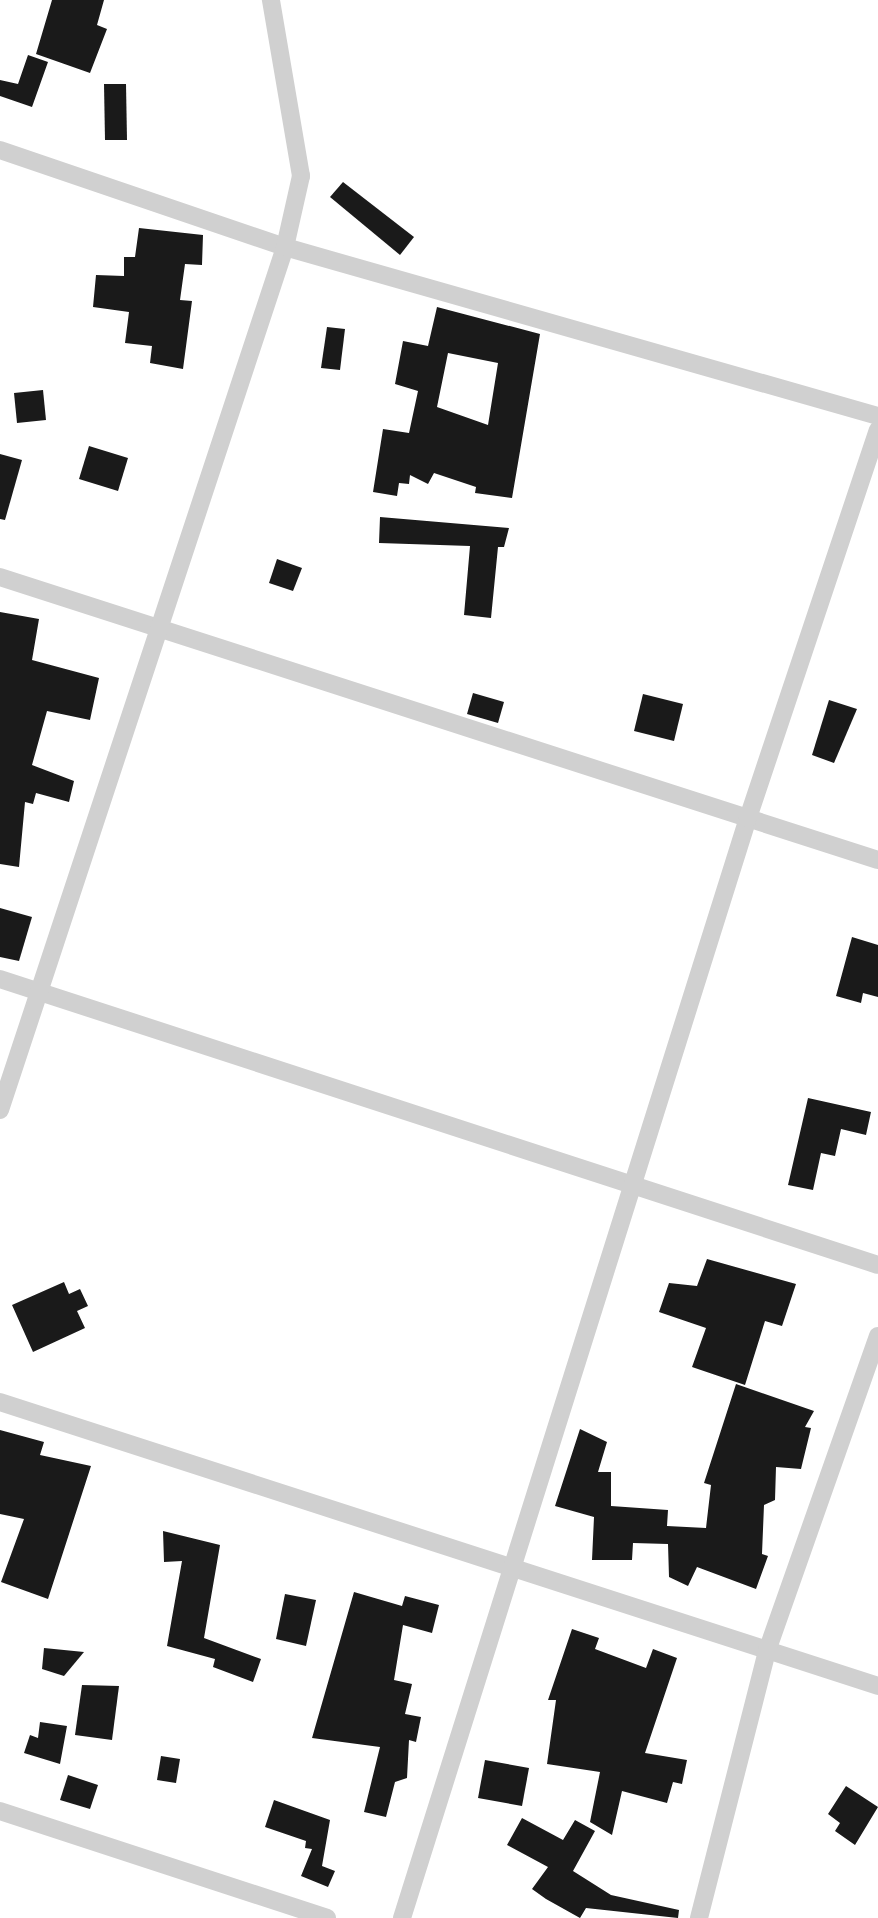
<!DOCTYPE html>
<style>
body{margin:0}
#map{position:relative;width:878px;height:1918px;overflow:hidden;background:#fff;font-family:Cabin,sans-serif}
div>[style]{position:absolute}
.building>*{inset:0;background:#1a1a1a}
.street>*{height:18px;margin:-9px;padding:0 9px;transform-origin:9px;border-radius:9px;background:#d0d0d0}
span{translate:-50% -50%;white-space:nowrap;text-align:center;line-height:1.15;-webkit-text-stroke:10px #fff;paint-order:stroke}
</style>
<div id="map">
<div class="building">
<i style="clip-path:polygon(52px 0,104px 0,97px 25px,107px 29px,90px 73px,36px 54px)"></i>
<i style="clip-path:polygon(28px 55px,48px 62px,32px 107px,0 96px,0 80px,18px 84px)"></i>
<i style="clip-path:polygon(104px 84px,126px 84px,127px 140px,105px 140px)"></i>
<i style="clip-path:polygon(343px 182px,414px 237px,400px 255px,330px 197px)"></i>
<i style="clip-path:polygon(139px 228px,203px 235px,202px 265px,185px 264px,180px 300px,192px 301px,183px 369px,150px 363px,152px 346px,125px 343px,129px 312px,93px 307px,96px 275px,124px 276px,124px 257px,135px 257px)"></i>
<i style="clip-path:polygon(evenodd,437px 307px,540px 334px,512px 498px,475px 493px,476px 487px,434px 473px,428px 484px,410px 475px,409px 484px,399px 483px,397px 496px,373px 492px,383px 429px,409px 433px,418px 391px,395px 384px,403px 341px,428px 346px,437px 307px,448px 353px,498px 363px,488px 425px,437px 407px,448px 353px)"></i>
<i style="clip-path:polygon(327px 327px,345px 329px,340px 370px,321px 368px)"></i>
<i style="clip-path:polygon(43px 390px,46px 420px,17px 423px,14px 393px)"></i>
<i style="clip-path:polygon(89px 446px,128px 458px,118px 491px,79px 479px)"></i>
<i style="clip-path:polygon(0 454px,22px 460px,5px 520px,0 519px)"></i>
<i style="clip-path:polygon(380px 517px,509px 528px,504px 547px,498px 547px,491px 618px,464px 615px,470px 546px,379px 543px)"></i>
<i style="clip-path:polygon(277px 559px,302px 568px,293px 591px,269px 583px)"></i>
<i style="clip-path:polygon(0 612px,39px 619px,32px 660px,99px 678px,90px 720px,47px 711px,32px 765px,74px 781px,69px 802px,36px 793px,33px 804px,25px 802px,19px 867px,0 864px)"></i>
<i style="clip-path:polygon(473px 693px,504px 702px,498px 723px,467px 714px)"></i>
<i style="clip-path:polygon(643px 694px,683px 704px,674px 741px,634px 731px)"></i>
<i style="clip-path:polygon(829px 700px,857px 709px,834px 763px,812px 755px)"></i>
<i style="clip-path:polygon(0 908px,32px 917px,19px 961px,0 957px)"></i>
<i style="clip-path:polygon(852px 937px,878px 945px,878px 997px,863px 993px,861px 1003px,836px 996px)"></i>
<i style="clip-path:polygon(808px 1098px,871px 1112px,866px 1135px,841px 1129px,835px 1156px,821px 1153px,813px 1190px,788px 1185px)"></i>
<i style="clip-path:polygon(707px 1259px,796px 1284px,782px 1326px,765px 1321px,745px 1385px,692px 1367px,706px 1328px,659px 1312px,669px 1283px,697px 1286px)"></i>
<i style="clip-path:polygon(64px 1282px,69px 1294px,80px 1289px,88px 1306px,77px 1311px,85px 1328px,33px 1352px,12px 1305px)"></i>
<i style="clip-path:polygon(736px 1384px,814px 1411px,805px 1427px,811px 1428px,801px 1469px,776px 1467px,775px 1500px,764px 1505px,762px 1554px,768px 1556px,756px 1589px,697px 1567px,688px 1586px,669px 1577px,668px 1544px,633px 1543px,632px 1560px,592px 1560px,594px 1517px,555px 1506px,580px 1429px,607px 1442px,598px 1472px,611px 1472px,611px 1506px,668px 1510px,667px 1526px,706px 1528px,711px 1485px,704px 1483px)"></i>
<i style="clip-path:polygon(0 1430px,44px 1442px,40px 1455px,91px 1466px,48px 1599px,1px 1582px,24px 1519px,0 1514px)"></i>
<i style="clip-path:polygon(163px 1531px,220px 1545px,204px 1638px,261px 1659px,253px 1682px,213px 1667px,215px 1659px,167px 1646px,182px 1561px,164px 1562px)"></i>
<i style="clip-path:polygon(354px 1592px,402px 1606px,405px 1596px,439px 1605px,432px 1633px,403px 1625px,394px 1680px,412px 1684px,405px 1714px,421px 1717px,416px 1742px,409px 1740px,407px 1778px,395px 1782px,386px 1817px,364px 1812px,380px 1747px,312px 1738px)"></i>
<i style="clip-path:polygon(285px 1594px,316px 1600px,306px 1646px,276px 1639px)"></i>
<i style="clip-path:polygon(572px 1629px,599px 1638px,595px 1649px,646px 1668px,653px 1649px,677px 1658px,645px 1753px,687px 1760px,682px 1784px,673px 1782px,667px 1803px,622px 1791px,612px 1835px,590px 1822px,600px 1772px,547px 1764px,556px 1700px,548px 1700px)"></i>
<i style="clip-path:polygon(44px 1648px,84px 1652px,64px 1676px,42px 1669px)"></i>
<i style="clip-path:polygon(82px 1685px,119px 1686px,112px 1740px,75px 1735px)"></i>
<i style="clip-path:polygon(40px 1722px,67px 1726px,60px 1764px,24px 1753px,30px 1735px,38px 1738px)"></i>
<i style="clip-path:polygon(161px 1756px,180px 1759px,176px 1783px,157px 1780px)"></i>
<i style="clip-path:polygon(485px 1760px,529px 1768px,522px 1806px,478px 1798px)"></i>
<i style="clip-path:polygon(68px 1775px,98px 1785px,90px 1809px,60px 1800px)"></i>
<i style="clip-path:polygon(846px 1786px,878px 1807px,855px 1845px,835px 1831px,840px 1823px,828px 1814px)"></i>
<i style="clip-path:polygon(274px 1800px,330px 1820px,322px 1866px,335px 1871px,328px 1887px,301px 1876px,312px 1849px,305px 1848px,306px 1841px,265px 1827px)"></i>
<i style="clip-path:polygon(522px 1818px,563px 1840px,575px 1820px,595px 1831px,573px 1871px,611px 1895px,679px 1910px,678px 1918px,586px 1908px,580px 1918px,546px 1899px,532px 1889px,548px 1867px,507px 1845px)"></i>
</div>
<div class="street">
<i style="left:0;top:150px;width:301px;rotate:18.8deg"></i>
<i style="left:285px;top:247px;width:617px;rotate:15.91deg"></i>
<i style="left:0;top:577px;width:922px;rotate:17.87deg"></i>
<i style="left:0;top:979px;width:923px;rotate:18.04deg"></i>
<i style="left:0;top:1110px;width:909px;rotate:-71.72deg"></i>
<i style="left:285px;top:247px;width:73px;rotate:-77.3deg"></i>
<i style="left:301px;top:176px;width:179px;rotate:-99.7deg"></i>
<i style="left:0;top:1402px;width:923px;rotate:17.92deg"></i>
<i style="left:0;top:1811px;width:344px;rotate:18.1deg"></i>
<i style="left:402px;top:1918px;width:1153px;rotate:-72.54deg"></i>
<i style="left:748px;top:818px;width:409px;rotate:-71.5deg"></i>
<i style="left:699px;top:1918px;width:276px;rotate:-75.7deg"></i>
<i style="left:767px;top:1651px;width:334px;rotate:-70.6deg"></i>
</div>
</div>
